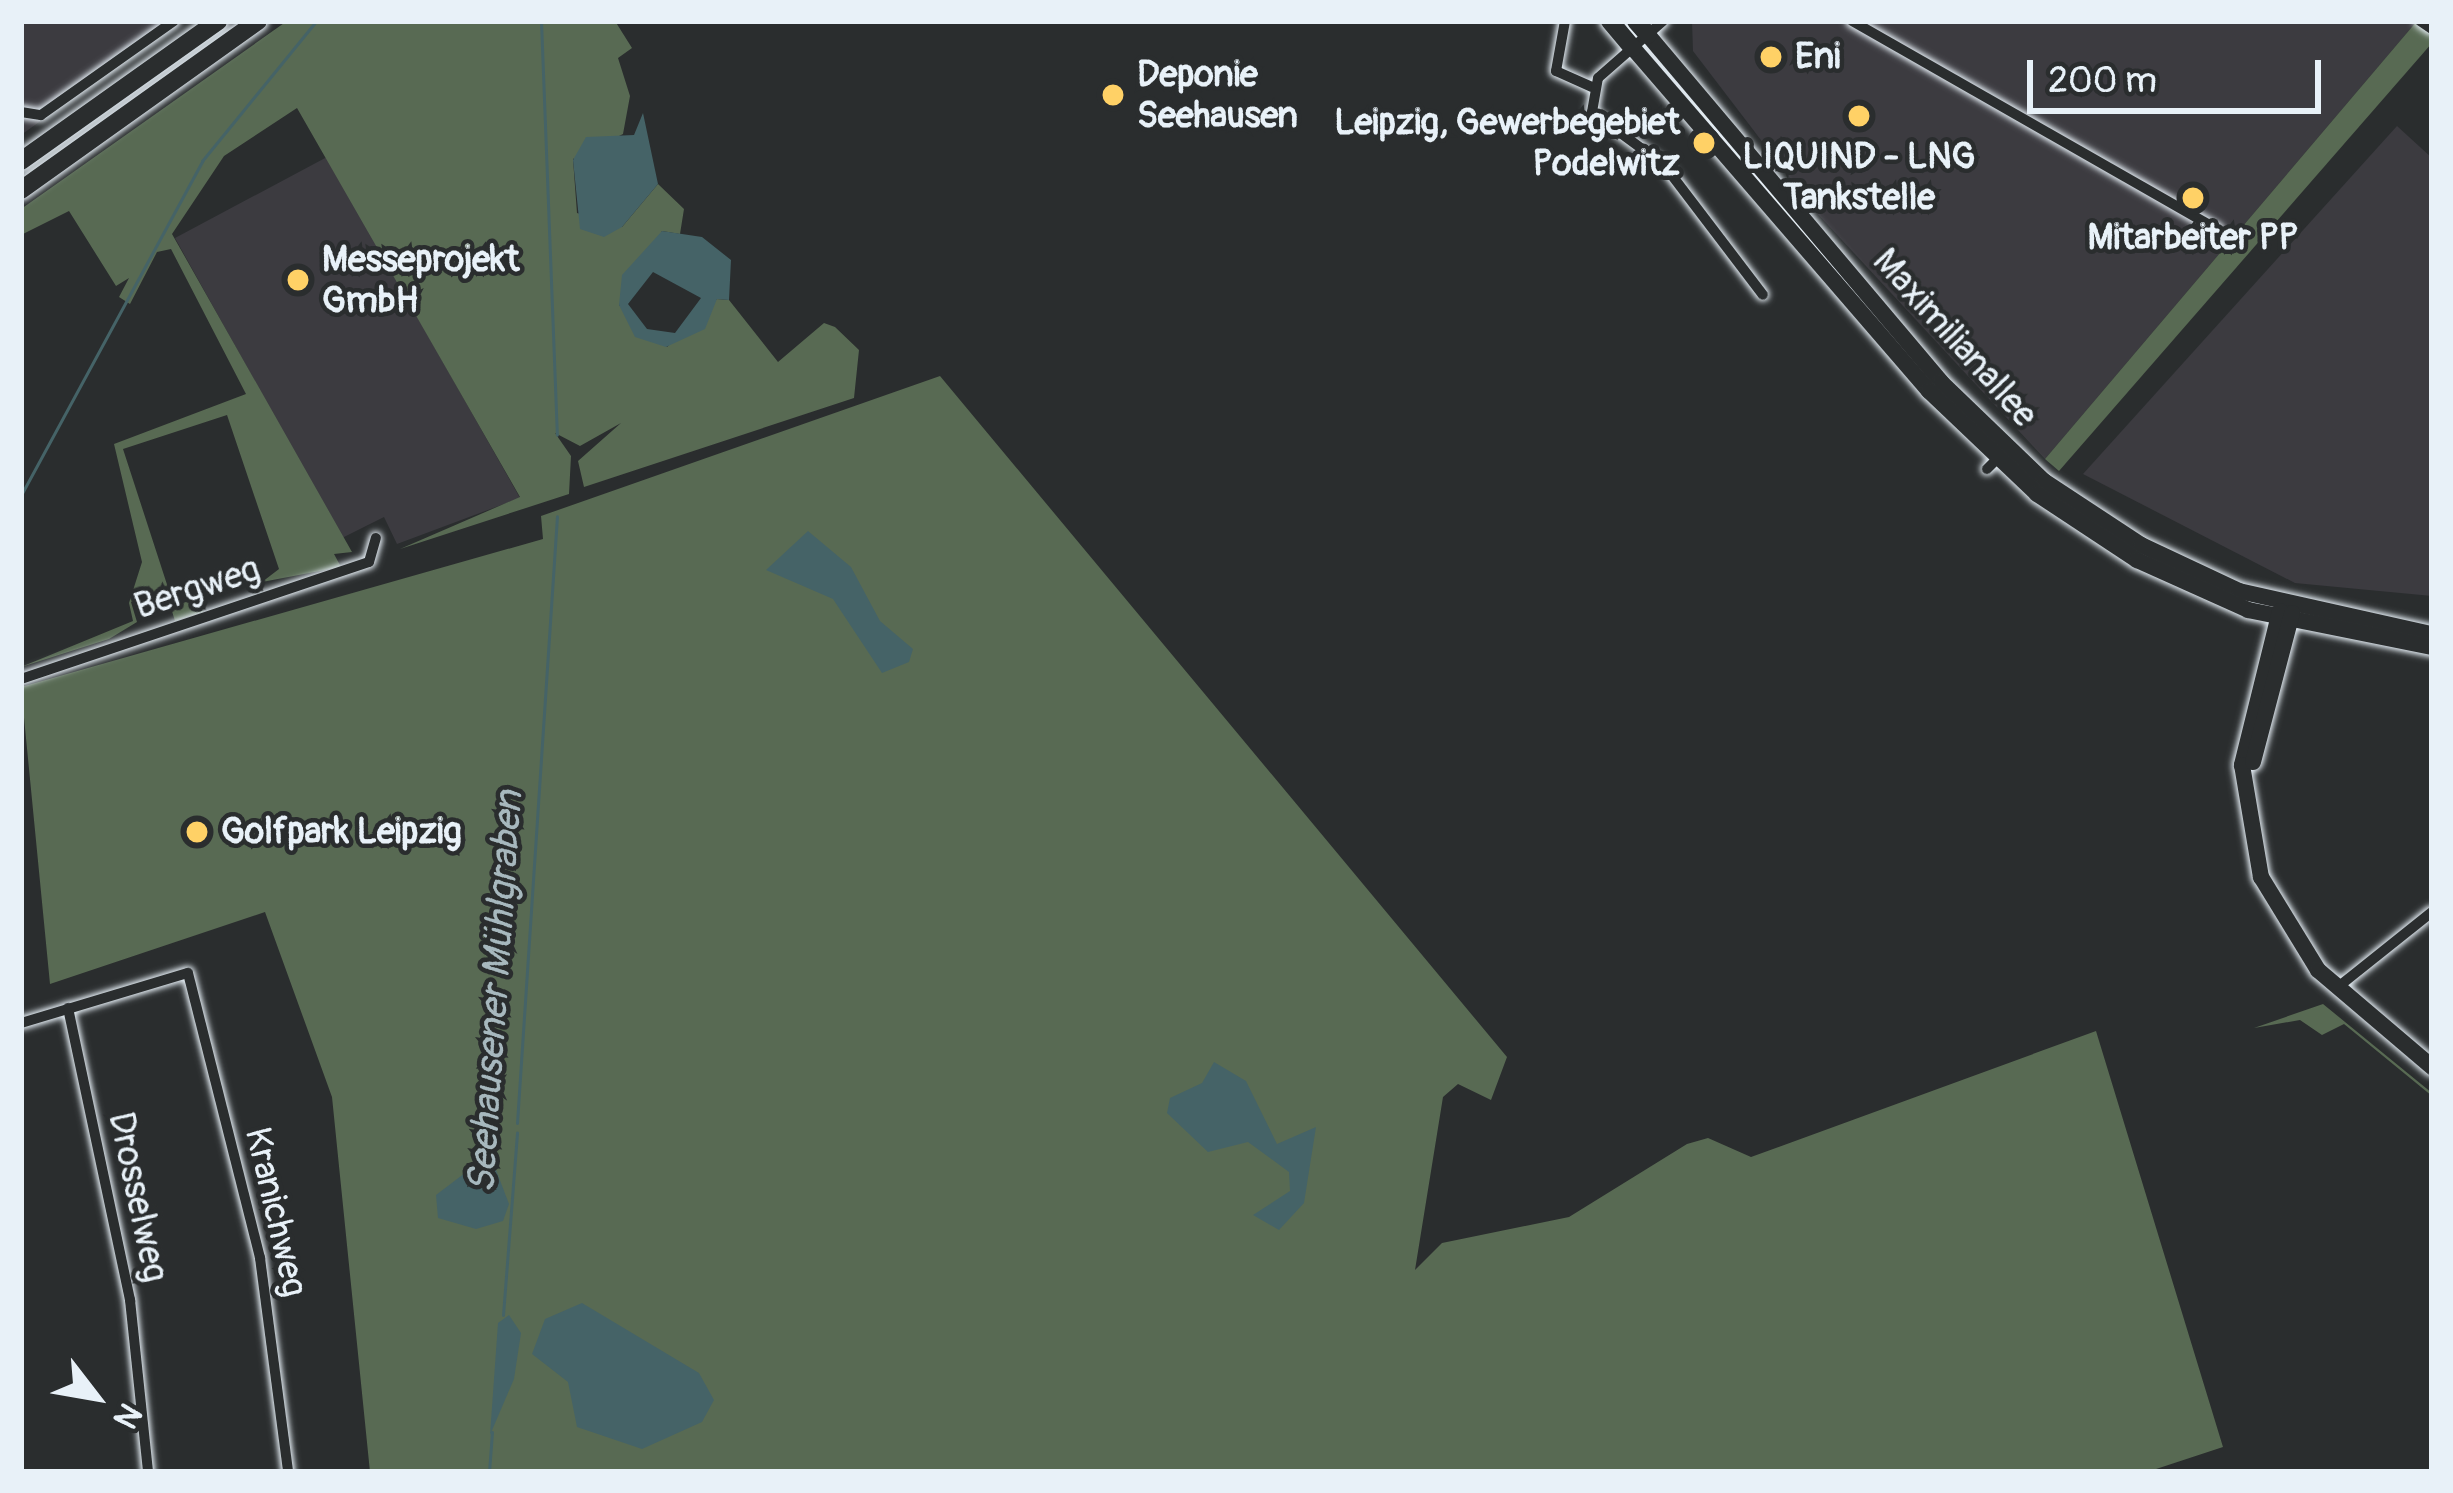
<!DOCTYPE html>
<meta charset="utf-8">
<style>
body{margin:0}
#map{position:relative;width:2453px;height:1493px;overflow:hidden;background:#2a2d2e;font-family:Pangolin,sans-serif}
div>[style]{position:absolute}
.built>*{inset:0;background:#3c3b40}
.green>*{inset:0;background:#586a53}
.water>*{inset:0;background:#456367}
.stream>*{height:3px;margin:-1.5px;padding:0 1.5px;transform-origin:1.5px;border-radius:1.5px;background:#456367}
.roads{filter:drop-shadow(0 0 3px #e8f1f8) drop-shadow(0 0 3px #e8f1f8)}
.street>*{height:10px;margin:-5px;padding:0 5px;transform-origin:5px;border-radius:5px;background:#2a2d2e}
.primary>*{height:16px;margin:-8px;padding:0 8px;transform-origin:8px;border-radius:8px;background:#2a2d2e}
.highway>*{height:18px;margin:-9px;padding:0 9px;transform-origin:9px;border-radius:9px;background:#2a2d2e}
.dots>*{width:33px;height:33px;translate:-50% -50%;box-sizing:border-box;border:6px solid #2a2d2e;border-radius:50%}
span{translate:-50% -50%;white-space:nowrap;text-align:center;line-height:1.15;-webkit-text-stroke:9px #2a2d2e;paint-order:stroke}
.poi-label{font-size:36px;color:#e8f1f8;font-weight:700}
.left{translate:0 -50%;text-align:left}
.right{translate:-100% -50%;text-align:right}
.street-label{font-size:36px;color:#e8f1f8}
.water-label{font-size:39px;color:#a7b8be;font-style:italic}
.frame{position:absolute;inset:0;border:24px solid #e8f1f8;pointer-events:none}
.north{position:absolute;left:36px;top:1337px;width:120px;height:120px;-webkit-text-stroke:9px #2a2d2e;paint-order:stroke;rotate:121deg;font-size:33px;font-weight:700;line-height:48px;text-align:center;color:#e8f1f8}
.north::after{content:'';display:block;margin:auto;width:42px;height:54px;background:#e8f1f8;clip-path:polygon(50% 0,100% 100%,50% 72%,0 100%)}
.scale{position:absolute;left:2027px;top:60px;width:294px;height:54px;box-sizing:border-box;border:6px solid #e8f1f8;border-top:0;padding-left:15px;font-size:36px;line-height:42px;white-space:nowrap;color:#e8f1f8;-webkit-text-stroke:9px #2a2d2e;paint-order:stroke}
</style>
<div id="map">
<div class="built">
<i style="clip-path:polygon(21px 21px,180px 21px,21px 135px)"></i>
<i style="clip-path:polygon(1692px 21px,2417px 21px,2045px 459px,1815px 211px,1693px 51px)"></i>
<i style="clip-path:polygon(2397px 126px,2432px 158px,2432px 596px,2295px 583px,2083px 474px)"></i>
<i style="clip-path:polygon(327px 157px,520px 498px,397px 544px,384px 517px,342px 538px,175px 238px)"></i>
</div>
<div class="green">
<i style="clip-path:polygon(287px 21px,615px 21px,632px 48px,618px 58px,630px 96px,623px 134px,573px 159px,577px 213px,622px 227px,658px 184px,684px 209px,680px 234px,662px 231px,619px 305px,667px 347px,717px 299px,729px 300px,778px 362px,824px 323px,835px 327px,859px 350px,854px 398px,584px 487px,578px 461px,621px 423px,580px 446px,555px 433px,571px 456px,569px 494px,400px 549px,520px 497px,297px 108px,224px 156px,172px 234px,352px 552px,334px 554px,341px 567px,262px 582px,279px 569px,227px 415px,123px 449px,174px 606px,201px 597px,203px 612px,175px 621px,167px 595px,149px 595px,131px 602px,137px 622px,109px 639px,21px 667px,133px 621px,129px 603px,142px 562px,114px 444px,246px 394px,171px 249px,157px 252px,130px 304px,119px 297px,129px 278px,116px 286px,69px 211px,21px 235px,21px 209px)"></i>
<i style="clip-path:polygon(2417px 21px,2432px 21px,2432px 43px,2059px 471px,2045px 459px)"></i>
<i style="clip-path:polygon(940px 376px,1507px 1057px,1491px 1100px,1458px 1084px,1443px 1097px,1415px 1270px,1442px 1243px,1569px 1217px,1687px 1144px,1708px 1138px,1751px 1157px,2096px 1031px,2223px 1447px,2147px 1472px,370px 1472px,332px 1097px,265px 912px,50px 984px,21px 687px,543px 539px,541px 516px)"></i>
<i style="clip-path:polygon(2323px 1004px,2432px 1093px,2432px 1096px,2344px 1024px,2322px 1035px,2300px 1020px,2254px 1028px)"></i>
</div>
<div class="water">
<i style="clip-path:polygon(643px 113px,658px 184px,622px 227px,604px 237px,580px 229px,573px 160px,586px 137px,634px 135px)"></i>
<i style="clip-path:polygon(evenodd,662px 231px,702px 237px,731px 260px,729px 300px,717px 299px,705px 329px,666px 347px,635px 337px,619px 305px,622px 275px,662px 231px,653px 272px,701px 298px,675px 333px,647px 329px,628px 304px,653px 272px)"></i>
<i style="clip-path:polygon(808px 531px,851px 567px,880px 621px,913px 649px,909px 662px,882px 673px,833px 599px,766px 570px)"></i>
<i style="clip-path:polygon(1214px 1062px,1246px 1081px,1277px 1144px,1316px 1127px,1304px 1203px,1279px 1230px,1253px 1215px,1290px 1191px,1289px 1172px,1248px 1142px,1208px 1152px,1167px 1113px,1170px 1098px,1202px 1083px)"></i>
<i style="clip-path:polygon(490px 1154px,509px 1204px,503px 1221px,476px 1229px,438px 1218px,436px 1195px)"></i>
<i style="clip-path:polygon(582px 1303px,699px 1373px,714px 1400px,702px 1422px,642px 1449px,577px 1427px,568px 1382px,532px 1354px,545px 1319px)"></i>
<i style="clip-path:polygon(509px 1315px,521px 1333px,514px 1379px,490px 1435px,498px 1323px)"></i>
</div>
<div class="stream">
<i style="left:541px;top:21px;width:414px;rotate:87.8deg"></i>
<i style="left:21px;top:495px;width:380px;rotate:-61.5deg"></i>
<i style="left:202px;top:161px;width:181px;rotate:-50.8deg"></i>
<i style="left:517px;top:1123px;width:608px;rotate:-86.23deg"></i>
<i style="left:503px;top:1315px;width:183px;rotate:-85.6deg"></i>
<i style="left:489px;top:1472px;width:40px;rotate:-85.7deg"></i>
</div>
<div class="roads">
<div class="street">
<i style="left:1565px;top:21px;width:51px;rotate:100.2deg"></i>
<i style="left:1556px;top:71px;width:39px;rotate:24deg"></i>
<i style="left:1663px;top:21px;width:86px;rotate:138.8deg"></i>
<i style="left:1598px;top:78px;width:35px;rotate:100deg"></i>
<i style="left:1592px;top:112px;width:89px;rotate:36.4deg"></i>
<i style="left:1664px;top:165px;width:163px;rotate:52.7deg"></i>
<i style="left:1852px;top:21px;width:421px;rotate:29.7deg"></i>
<i style="left:2420px;top:21px;width:14px;rotate:34deg"></i>
<i style="left:21px;top:112px;width:20px;rotate:9deg"></i>
<i style="left:41px;top:115px;width:163px;rotate:-35.3deg"></i>
<i style="left:1987px;top:469px;width:13px;rotate:-45deg"></i>
<i style="left:21px;top:679px;width:367px;rotate:-18.6deg"></i>
<i style="left:369px;top:562px;width:25px;rotate:-74deg"></i>
<i style="left:2338px;top:987px;width:120px;rotate:-38.6deg"></i>
<i style="left:68px;top:1008px;width:299px;rotate:78deg"></i>
<i style="left:130px;top:1300px;width:173px;rotate:84deg"></i>
<i style="left:21px;top:1023px;width:174px;rotate:-16.7deg"></i>
<i style="left:188px;top:973px;width:294px;rotate:75.8deg"></i>
<i style="left:260px;top:1258px;width:216px;rotate:82.5deg"></i>
</div>
<div class="primary">
<i style="left:1648px;top:35px;width:454px;rotate:49.8deg"></i>
<i style="left:1941px;top:382px;width:143px;rotate:43.9deg"></i>
<i style="left:2044px;top:481px;width:116px;rotate:33.4deg"></i>
<i style="left:2141px;top:545px;width:108px;rotate:25.1deg"></i>
<i style="left:2239px;top:591px;width:198px;rotate:12.6deg"></i>
<i style="left:1633px;top:48px;width:453px;rotate:49.2deg"></i>
<i style="left:1929px;top:391px;width:149px;rotate:43.6deg"></i>
<i style="left:2037px;top:494px;width:120px;rotate:33.4deg"></i>
<i style="left:2137px;top:560px;width:122px;rotate:24.2deg"></i>
<i style="left:2248px;top:610px;width:188px;rotate:11.4deg"></i>
<i style="left:2280px;top:611px;width:159px;rotate:103.9deg"></i>
<i style="left:2242px;top:765px;width:114px;rotate:80.4deg"></i>
<i style="left:2261px;top:877px;width:109px;rotate:58.5deg"></i>
<i style="left:2318px;top:970px;width:150px;rotate:40.4deg"></i>
<i style="left:2253px;top:762px;width:154px;rotate:-75.3deg"></i>
</div>
<div class="highway">
<i style="left:1610px;top:21px;width:35px;rotate:50deg"></i>
<i style="left:1636px;top:21px;width:18px;rotate:49deg"></i>
<i style="left:21px;top:161px;width:242px;rotate:-35.4deg"></i>
<i style="left:21px;top:190px;width:291px;rotate:-35.5deg"></i>
</div>
</div>
<div class="dots">
<i style="left:1771px;top:57px;background:#ffd166"></i>
<i style="left:1113px;top:95px;background:#ffd166"></i>
<i style="left:1859px;top:116px;background:#ffd166"></i>
<i style="left:1704px;top:143px;background:#ffd166"></i>
<i style="left:2193px;top:198px;background:#ffd166"></i>
<i style="left:298px;top:280px;background:#ffd166"></i>
<i style="left:197px;top:832px;background:#ffd166"></i>
</div>
<div class="poi-label">
<span class="left" style="left:1795px;top:57px">Eni</span>
<span class="left" style="left:1137px;top:95px">Deponie<br>Seehausen</span>
<span class="right" style="left:1680px;top:143px">Leipzig, Gewerbegebiet<br>Podelwitz</span>
<span style="left:1859px;top:177px">LIQUIND - LNG<br>Tankstelle</span>
<span style="left:2193px;top:238px">Mitarbeiter PP</span>
<span class="left" style="left:322px;top:280px">Messeprojekt<br>GmbH</span>
<span class="left" style="left:221px;top:832px">Golfpark Leipzig</span>
</div>
<div class="street-label">
<span style="left:1955px;top:338px;rotate:48deg">Maximilianallee</span>
<span style="left:197px;top:588px;rotate:-18deg">Bergweg</span>
<span style="left:138px;top:1197px;rotate:78deg">Drosselweg</span>
<span style="left:276px;top:1212px;rotate:77deg">Kranichweg</span>
</div>
<div class="water-label">
<span style="left:496px;top:992px;rotate:-86deg">Seehausener Mühlgraben</span>
</div>
<div class="frame"></div>
<div class="north">N</div>
<div class="scale">200 m</div>
</div>
